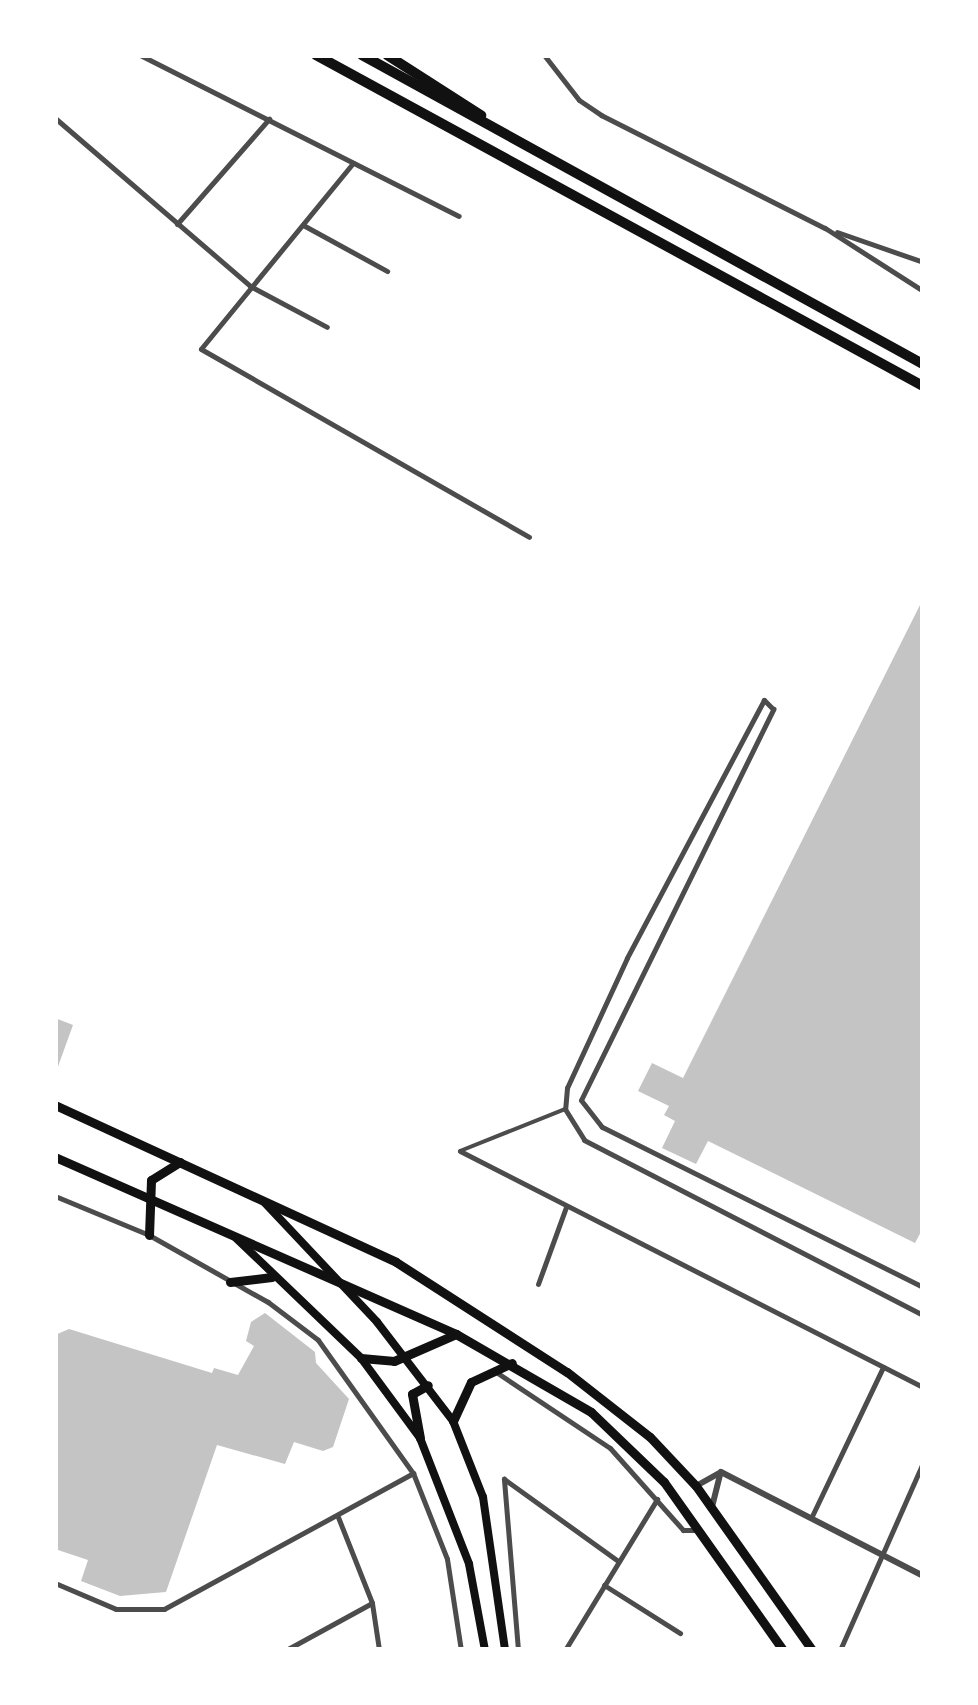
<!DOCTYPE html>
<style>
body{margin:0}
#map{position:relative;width:978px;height:1705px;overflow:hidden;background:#fff;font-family:Figtree,sans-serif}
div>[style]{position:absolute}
.building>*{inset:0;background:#c4c4c4}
.pedestrian>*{height:4px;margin:-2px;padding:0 2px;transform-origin:2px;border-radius:2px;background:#4c4c4c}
.minor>*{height:5px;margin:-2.5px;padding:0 2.5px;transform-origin:2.5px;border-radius:2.5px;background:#4c4c4c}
.tertiary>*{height:6px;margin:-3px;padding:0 3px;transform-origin:3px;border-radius:3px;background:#4c4c4c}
.secondary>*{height:8px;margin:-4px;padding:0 4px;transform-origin:4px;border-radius:4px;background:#111}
.primary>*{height:9px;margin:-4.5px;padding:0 4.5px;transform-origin:4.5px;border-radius:4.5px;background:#111}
.motorway>*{height:10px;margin:-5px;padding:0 5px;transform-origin:5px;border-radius:5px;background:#111}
span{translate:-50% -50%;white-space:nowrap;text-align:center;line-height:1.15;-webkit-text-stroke:8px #fff;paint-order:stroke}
.frame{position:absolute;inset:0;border:58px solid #fff;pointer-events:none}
</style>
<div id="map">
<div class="building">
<i style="clip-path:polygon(923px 599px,923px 1228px,915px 1243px,708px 1141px,696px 1164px,662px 1148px,675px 1121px,664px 1115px,669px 1106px,638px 1091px,652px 1063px,683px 1078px)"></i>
<i style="clip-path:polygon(55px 1018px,73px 1025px,56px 1072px,55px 1072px)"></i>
<i style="clip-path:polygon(265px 1313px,315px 1352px,316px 1363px,349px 1399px,333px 1447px,323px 1451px,294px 1442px,285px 1464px,217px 1445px,166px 1592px,120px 1596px,81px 1581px,88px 1560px,55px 1549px,55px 1335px,69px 1329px,212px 1373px,214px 1368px,238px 1375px,254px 1346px,246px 1341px,251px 1322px)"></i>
</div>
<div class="pedestrian">
<i style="left:460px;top:1151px;width:113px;rotate:-21.8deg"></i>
</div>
<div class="minor">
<i style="left:140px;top:55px;width:357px;rotate:26.8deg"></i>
<i style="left:544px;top:55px;width:57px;rotate:52.1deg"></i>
<i style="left:579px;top:100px;width:27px;rotate:34deg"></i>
<i style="left:601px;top:115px;width:251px;rotate:26.8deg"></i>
<i style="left:825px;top:228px;width:117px;rotate:32.7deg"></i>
<i style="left:55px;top:118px;width:257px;rotate:40.7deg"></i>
<i style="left:250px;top:286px;width:87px;rotate:28deg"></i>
<i style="left:353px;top:163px;width:240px;rotate:129.3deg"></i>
<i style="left:201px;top:349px;width:378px;rotate:29.8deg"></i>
<i style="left:177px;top:224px;width:140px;rotate:-48.8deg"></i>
<i style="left:303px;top:225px;width:96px;rotate:28.7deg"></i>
<i style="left:837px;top:232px;width:91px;rotate:19.2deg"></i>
<i style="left:460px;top:1151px;width:520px;rotate:27.01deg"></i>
<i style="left:55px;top:1196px;width:102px;rotate:22.5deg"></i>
<i style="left:149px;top:1235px;width:137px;rotate:29.4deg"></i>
<i style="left:268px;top:1302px;width:63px;rotate:37.2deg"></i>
<i style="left:318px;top:1340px;width:163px;rotate:54.5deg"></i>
<i style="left:413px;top:1473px;width:92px;rotate:68.4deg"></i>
<i style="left:447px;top:1559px;width:92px;rotate:81.3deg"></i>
<i style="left:538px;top:1284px;width:82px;rotate:-70deg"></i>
<i style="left:923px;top:1287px;width:359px;rotate:-153.5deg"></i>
<i style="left:602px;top:1127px;width:34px;rotate:-128deg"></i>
<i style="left:581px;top:1100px;width:436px;rotate:-63.8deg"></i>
<i style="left:773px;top:709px;width:13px;rotate:-135deg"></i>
<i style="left:764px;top:700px;width:292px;rotate:118deg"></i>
<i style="left:627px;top:958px;width:143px;rotate:114.8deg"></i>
<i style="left:567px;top:1088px;width:21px;rotate:95deg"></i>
<i style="left:565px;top:1109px;width:36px;rotate:58deg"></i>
<i style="left:584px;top:1140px;width:382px;rotate:27.3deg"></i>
<i style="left:496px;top:1372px;width:137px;rotate:33.7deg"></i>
<i style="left:610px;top:1448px;width:110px;rotate:48.3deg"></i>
<i style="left:683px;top:1530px;width:12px"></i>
<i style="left:812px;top:1516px;width:165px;rotate:-64.5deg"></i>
<i style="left:338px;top:1517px;width:92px;rotate:68.4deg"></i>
<i style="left:372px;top:1603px;width:48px;rotate:81.5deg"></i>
<i style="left:55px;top:1583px;width:66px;rotate:23.1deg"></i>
<i style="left:116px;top:1609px;width:48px"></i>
<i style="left:164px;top:1609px;width:284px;rotate:-28.6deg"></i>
<i style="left:604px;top:1585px;width:90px;rotate:32.3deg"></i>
<i style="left:286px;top:1650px;width:98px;rotate:-28.7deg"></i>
<i style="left:518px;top:1650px;width:172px;rotate:-94.7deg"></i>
<i style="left:504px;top:1479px;width:140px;rotate:35.7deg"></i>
<i style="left:565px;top:1650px;width:177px;rotate:-58.6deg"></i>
<i style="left:840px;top:1650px;width:205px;rotate:-66.1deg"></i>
</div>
<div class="tertiary">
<i style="left:721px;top:1472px;width:227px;rotate:27.2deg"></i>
<i style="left:696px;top:1486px;width:26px;rotate:-29deg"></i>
<i style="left:712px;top:1507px;width:36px;rotate:-76deg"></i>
</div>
<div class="secondary">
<i style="left:264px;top:1202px;width:165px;rotate:46.7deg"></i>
<i style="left:377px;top:1322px;width:125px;rotate:52.5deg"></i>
<i style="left:453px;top:1421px;width:82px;rotate:68.5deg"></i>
<i style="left:483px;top:1497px;width:155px;rotate:81.8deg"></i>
<i style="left:236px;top:1238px;width:173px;rotate:43.8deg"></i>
<i style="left:361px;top:1358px;width:99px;rotate:53.6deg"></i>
<i style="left:420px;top:1438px;width:135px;rotate:68.7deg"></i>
<i style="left:469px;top:1564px;width:87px;rotate:79.5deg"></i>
</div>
<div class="primary">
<i style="left:55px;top:1105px;width:375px;rotate:24.7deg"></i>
<i style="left:396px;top:1262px;width:203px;rotate:32.8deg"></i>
<i style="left:567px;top:1372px;width:105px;rotate:38.1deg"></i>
<i style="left:650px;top:1437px;width:67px;rotate:46.8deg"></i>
<i style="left:696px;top:1486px;width:201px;rotate:54.7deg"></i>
<i style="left:55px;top:1157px;width:438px;rotate:23.8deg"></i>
<i style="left:456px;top:1334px;width:156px;rotate:30deg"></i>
<i style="left:591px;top:1412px;width:101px;rotate:43.8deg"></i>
<i style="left:664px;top:1482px;width:206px;rotate:54.7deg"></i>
<i style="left:149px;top:1235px;width:55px;rotate:-87.9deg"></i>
<i style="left:151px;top:1180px;width:34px;rotate:-32deg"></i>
<i style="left:230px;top:1282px;width:42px;rotate:-6.8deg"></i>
<i style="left:361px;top:1358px;width:33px;rotate:5deg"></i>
<i style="left:394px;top:1361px;width:68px;rotate:-23.5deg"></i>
<i style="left:453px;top:1421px;width:43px;rotate:-65.2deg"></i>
<i style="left:471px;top:1382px;width:45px;rotate:-24.9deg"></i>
<i style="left:420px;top:1438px;width:45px;rotate:-100.3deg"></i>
<i style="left:412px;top:1394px;width:18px;rotate:-29deg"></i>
</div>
<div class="motorway">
<i style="left:316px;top:55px;width:691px;rotate:28.6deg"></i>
<i style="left:362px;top:55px;width:640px;rotate:28.85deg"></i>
<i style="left:387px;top:55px;width:112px;rotate:32.6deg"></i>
</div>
<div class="frame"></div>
</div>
